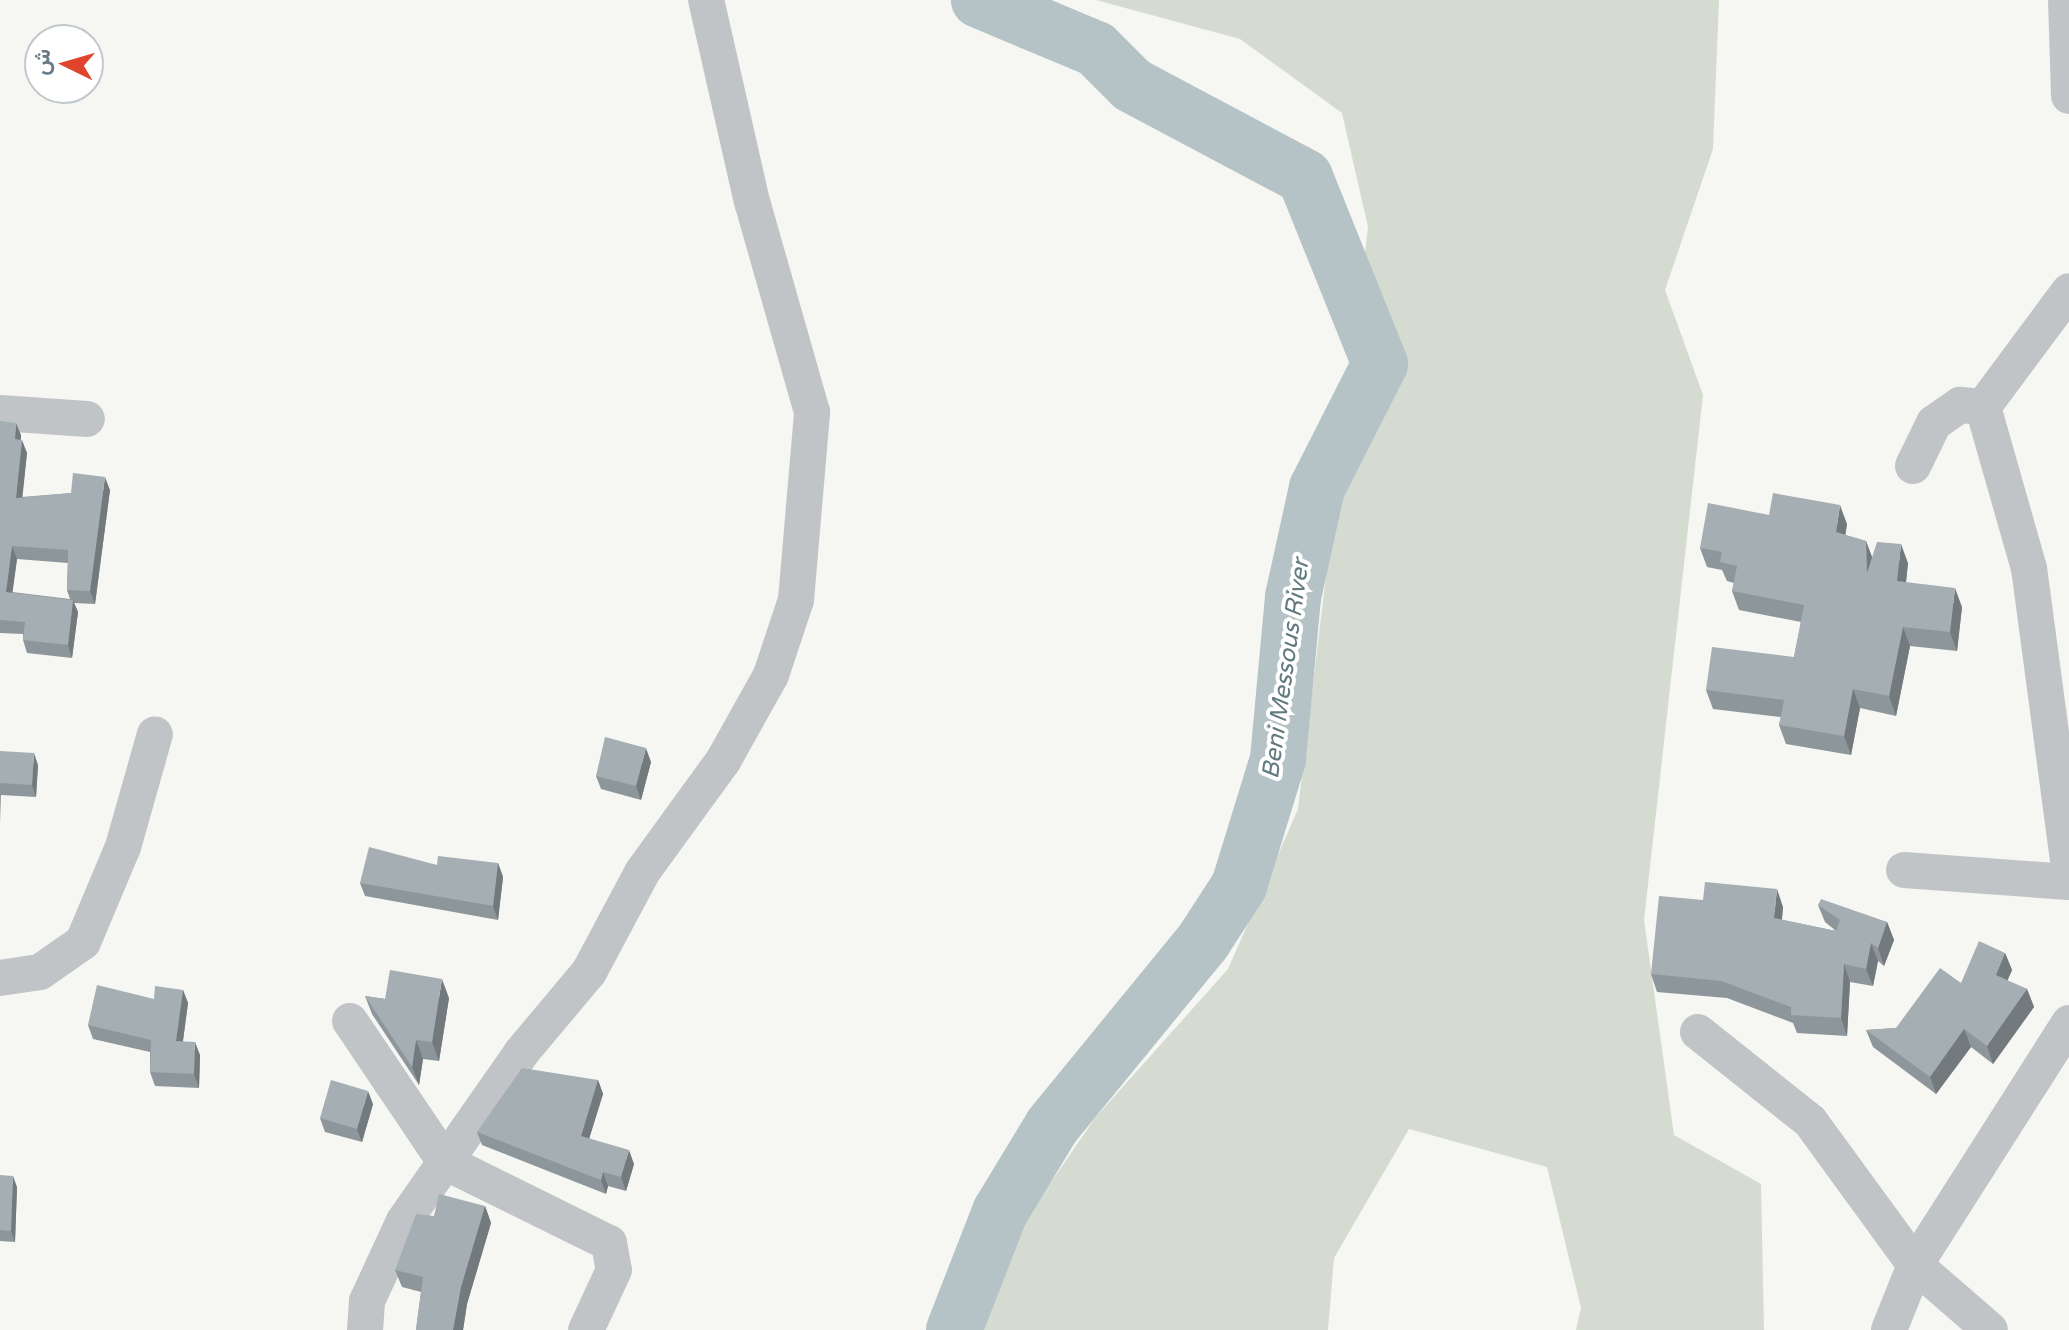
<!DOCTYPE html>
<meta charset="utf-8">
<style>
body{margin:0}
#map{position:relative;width:2069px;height:1330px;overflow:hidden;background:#f6f6f3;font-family:"Varela Round",Vazirmatn,sans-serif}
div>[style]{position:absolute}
.green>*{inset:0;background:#d6dbd2}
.river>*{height:56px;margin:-28px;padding:0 28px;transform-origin:28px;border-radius:28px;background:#b5c3c6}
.street>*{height:36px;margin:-18px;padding:0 18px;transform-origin:18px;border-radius:18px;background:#c0c4c7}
.wall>*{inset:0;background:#8d969a}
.shaded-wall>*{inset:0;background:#737a7d}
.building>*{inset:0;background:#a4aeb3}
span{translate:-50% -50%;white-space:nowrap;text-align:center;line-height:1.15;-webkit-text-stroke:8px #fff;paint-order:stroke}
.water-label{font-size:24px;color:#627b80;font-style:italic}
.north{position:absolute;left:24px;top:24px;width:80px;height:80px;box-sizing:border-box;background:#fff;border:2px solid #c2c9ce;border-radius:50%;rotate:275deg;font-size:22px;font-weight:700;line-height:32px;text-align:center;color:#667984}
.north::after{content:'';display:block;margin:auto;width:28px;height:36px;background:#e0442a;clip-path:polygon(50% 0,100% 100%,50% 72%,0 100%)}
</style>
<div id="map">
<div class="green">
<i style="clip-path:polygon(1096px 0,1719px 0,1713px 149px,1665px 290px,1703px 395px,1644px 920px,1674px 1135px,1761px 1184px,1764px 1330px,1576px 1330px,1581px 1308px,1547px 1167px,1409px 1129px,1334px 1258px,1328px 1330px,983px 1330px,1027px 1217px,1095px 1118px,1228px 969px,1298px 809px,1368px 227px,1342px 113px,1240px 39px)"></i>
</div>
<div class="river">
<i style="left:954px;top:1330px;width:127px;rotate:-68.7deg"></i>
<i style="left:1000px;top:1212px;width:100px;rotate:-58.8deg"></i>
<i style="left:1052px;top:1126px;width:240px;rotate:-50.7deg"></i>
<i style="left:1204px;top:940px;width:64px;rotate:-57.1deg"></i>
<i style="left:1239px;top:886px;width:133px;rotate:-72.9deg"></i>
<i style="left:1278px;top:759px;width:163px;rotate:-84.7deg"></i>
<i style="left:1293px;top:597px;width:112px;rotate:-77.6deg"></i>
<i style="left:1317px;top:488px;width:139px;rotate:-63.1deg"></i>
<i style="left:1380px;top:364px;width:201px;rotate:-111.9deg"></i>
<i style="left:1305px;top:177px;width:196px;rotate:-152deg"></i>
<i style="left:1132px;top:85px;width:51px;rotate:-135deg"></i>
<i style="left:1096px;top:49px;width:127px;rotate:-157.3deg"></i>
</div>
<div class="street">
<i style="left:2066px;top:0;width:96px;rotate:88.2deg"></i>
<i style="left:1983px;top:407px;width:167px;rotate:74.1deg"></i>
<i style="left:2029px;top:568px;width:303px;rotate:82.4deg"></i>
<i style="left:1983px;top:407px;width:144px;rotate:-53.4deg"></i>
<i style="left:0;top:413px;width:87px;rotate:3.9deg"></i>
<i style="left:1913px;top:466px;width:48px;rotate:-64deg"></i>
<i style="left:1934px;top:423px;width:32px;rotate:-35deg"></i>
<i style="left:1960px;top:405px;width:23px;rotate:5deg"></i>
<i style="left:1904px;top:870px;width:165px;rotate:4.2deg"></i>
<i style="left:0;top:978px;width:40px;rotate:-8.5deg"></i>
<i style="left:40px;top:972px;width:52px;rotate:-34.9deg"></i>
<i style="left:83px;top:942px;width:103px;rotate:-67.2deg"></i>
<i style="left:123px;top:847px;width:117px;rotate:-74.2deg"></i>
<i style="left:350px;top:1021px;width:170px;rotate:56deg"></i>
<i style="left:445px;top:1162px;width:183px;rotate:26.3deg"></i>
<i style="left:609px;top:1243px;width:27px;rotate:80deg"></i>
<i style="left:614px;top:1270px;width:66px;rotate:115deg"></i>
<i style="left:1698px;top:1032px;width:143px;rotate:38.5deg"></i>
<i style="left:1810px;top:1121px;width:178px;rotate:53.9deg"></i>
<i style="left:1915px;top:1265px;width:99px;rotate:40.9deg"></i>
<i style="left:365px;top:1330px;width:29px;rotate:-86deg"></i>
<i style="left:367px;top:1301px;width:88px;rotate:-65.2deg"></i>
<i style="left:404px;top:1221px;width:205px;rotate:-55.1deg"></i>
<i style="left:521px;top:1053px;width:106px;rotate:-50deg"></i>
<i style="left:589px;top:972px;width:115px;rotate:-61.9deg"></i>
<i style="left:643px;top:871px;width:136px;rotate:-54deg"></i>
<i style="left:723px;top:761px;width:98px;rotate:-60.8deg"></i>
<i style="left:771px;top:675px;width:79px;rotate:-71.6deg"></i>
<i style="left:796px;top:600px;width:189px;rotate:-85.1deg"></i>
<i style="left:812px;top:412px;width:218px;rotate:-105.9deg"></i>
<i style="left:752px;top:202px;width:207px;rotate:-102.8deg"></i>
<i style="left:1889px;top:1330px;width:70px;rotate:-68.2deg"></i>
<i style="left:1915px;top:1265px;width:287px;rotate:-57.5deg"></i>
</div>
<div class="wall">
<i style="clip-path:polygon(evenodd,0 421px,21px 435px,21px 440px,27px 453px,22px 497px,110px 490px,95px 604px,74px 603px,78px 612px,72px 658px,27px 653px,23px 640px,23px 634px,0 633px,0 421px,17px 559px,68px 563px,67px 590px,70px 599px,12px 592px,17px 559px)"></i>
<i style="clip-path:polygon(1769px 515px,1847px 524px,1845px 535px,1866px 541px,1872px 557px,1908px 563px,1906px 582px,1962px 607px,1957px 651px,1910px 646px,1896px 716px,1860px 708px,1851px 755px,1786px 744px,1779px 725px,1781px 717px,1713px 709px,1706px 690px,1794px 657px,1801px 622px,1739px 610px,1732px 591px,1734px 583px,1727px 581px,1722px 570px,1707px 567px,1700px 548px)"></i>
<i style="clip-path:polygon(0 751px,38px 765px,36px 797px,1px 795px,0 823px)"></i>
<i style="clip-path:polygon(651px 762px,641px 800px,601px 789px,596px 776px)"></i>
<i style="clip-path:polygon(498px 863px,503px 877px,498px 920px,365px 896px,360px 883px,437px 865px)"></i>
<i style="clip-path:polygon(1818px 905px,1887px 922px,1894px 940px,1884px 966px,1878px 961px,1873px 986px,1850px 982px,1847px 1036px,1797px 1033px,1793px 1023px,1727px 998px,1657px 992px,1651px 974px,1783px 907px,1782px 920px,1836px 931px,1825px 922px)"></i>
<i style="clip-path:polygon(2005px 953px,2012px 970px,2007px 981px,2027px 989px,2034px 1007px,1993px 1064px,1971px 1047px,1936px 1094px,1873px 1047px,1866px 1030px,1896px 1028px)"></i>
<i style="clip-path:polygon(183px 990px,188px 1003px,183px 1041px,200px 1055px,199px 1088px,155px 1086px,150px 1072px,150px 1052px,93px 1039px,88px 1025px,154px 999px)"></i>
<i style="clip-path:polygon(365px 996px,385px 999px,449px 998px,439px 1061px,423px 1059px,419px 1085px,372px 1014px)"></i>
<i style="clip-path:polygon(598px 1080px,603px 1094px,589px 1138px,634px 1164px,626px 1191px,608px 1186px,606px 1194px,482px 1145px,477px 1132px)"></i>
<i style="clip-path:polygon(373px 1104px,362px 1142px,325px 1132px,320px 1118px)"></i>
<i style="clip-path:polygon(0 1175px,17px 1187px,15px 1242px,0 1241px)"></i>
<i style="clip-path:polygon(485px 1206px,491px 1223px,467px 1304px,463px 1330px,416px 1330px,421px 1292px,402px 1287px,395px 1270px,434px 1216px)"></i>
</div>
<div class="shaded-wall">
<i style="clip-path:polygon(16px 423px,21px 435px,20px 452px,15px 439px)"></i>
<i style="clip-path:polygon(22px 440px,27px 453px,21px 511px,16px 498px)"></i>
<i style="clip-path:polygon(105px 477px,110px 490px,95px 604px,90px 591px)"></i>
<i style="clip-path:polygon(1840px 505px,1847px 524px,1843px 551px,1836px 532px)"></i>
<i style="clip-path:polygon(1866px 541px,1873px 560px,1867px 573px)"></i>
<i style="clip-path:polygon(1901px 544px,1908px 563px,1904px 600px,1897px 581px)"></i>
<i style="clip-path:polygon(12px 546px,17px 559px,11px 604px,6px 592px)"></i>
<i style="clip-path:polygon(1955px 588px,1962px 607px,1957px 651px,1950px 632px)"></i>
<i style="clip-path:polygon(73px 600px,78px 612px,72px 658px,68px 645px)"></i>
<i style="clip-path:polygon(1903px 627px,1910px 646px,1896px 716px,1889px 696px)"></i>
<i style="clip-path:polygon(1853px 689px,1860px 708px,1851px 755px,1844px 736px)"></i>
<i style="clip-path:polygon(646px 748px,651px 762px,641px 800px,636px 786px)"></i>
<i style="clip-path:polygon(34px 753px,38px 765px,36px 797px,32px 785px)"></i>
<i style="clip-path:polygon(498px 863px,503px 877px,498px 920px,493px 906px)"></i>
<i style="clip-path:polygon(1777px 889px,1783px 907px,1780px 936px,1774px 918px)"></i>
<i style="clip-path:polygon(1887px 922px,1894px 940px,1884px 966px,1878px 948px)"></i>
<i style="clip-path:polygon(1871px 943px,1878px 961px,1873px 986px,1866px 969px)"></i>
<i style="clip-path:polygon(2005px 953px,2012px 970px,2002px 993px,1996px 975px)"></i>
<i style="clip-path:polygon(1844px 964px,1850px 982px,1847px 1036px,1841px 1018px)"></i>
<i style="clip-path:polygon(442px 979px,449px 998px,439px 1061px,432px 1042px)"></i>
<i style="clip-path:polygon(2027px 989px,2034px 1007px,1993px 1064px,1987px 1046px)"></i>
<i style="clip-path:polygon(183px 990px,188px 1003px,181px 1055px,176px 1041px)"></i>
<i style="clip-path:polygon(1964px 1029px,1971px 1047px,1936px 1094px,1930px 1077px)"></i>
<i style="clip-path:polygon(416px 1040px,423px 1059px,419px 1085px,412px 1067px)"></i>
<i style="clip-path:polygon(195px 1042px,200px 1055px,199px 1088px,194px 1074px)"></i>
<i style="clip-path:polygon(598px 1080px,603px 1094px,586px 1149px,581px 1136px)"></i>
<i style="clip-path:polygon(368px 1091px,373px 1104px,362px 1142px,357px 1129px)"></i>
<i style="clip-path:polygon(629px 1150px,634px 1164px,626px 1191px,621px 1177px)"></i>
<i style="clip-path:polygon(603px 1172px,608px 1186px,606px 1194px,601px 1180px)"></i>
<i style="clip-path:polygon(13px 1176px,17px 1187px,15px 1242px,11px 1231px)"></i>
<i style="clip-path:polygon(485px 1206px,491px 1223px,467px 1304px,463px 1330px,453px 1330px,461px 1287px)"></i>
</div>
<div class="building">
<i style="clip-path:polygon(0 421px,16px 423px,15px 439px,22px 440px,16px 498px,71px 493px,73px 473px,105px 477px,90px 591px,67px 590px,68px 550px,12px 546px,6px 592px,73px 600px,68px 645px,23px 640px,25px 622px,0 620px)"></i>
<i style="clip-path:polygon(1773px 493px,1840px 505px,1836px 532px,1866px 541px,1867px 573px,1877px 542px,1901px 544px,1897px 581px,1955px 588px,1950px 632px,1903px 627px,1889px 696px,1853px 689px,1844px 736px,1779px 725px,1784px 700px,1706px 690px,1712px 647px,1794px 657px,1804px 605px,1732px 591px,1737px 566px,1720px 562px,1722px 552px,1700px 548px,1708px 503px,1769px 515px)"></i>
<i style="clip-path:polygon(605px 737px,646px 748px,636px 786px,596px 776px)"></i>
<i style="clip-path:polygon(0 751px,34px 753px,32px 785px,0 783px)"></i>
<i style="clip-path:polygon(369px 847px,437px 865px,438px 856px,498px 863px,493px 906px,360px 883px)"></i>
<i style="clip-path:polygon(1705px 882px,1777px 889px,1774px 918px,1836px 931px,1840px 920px,1818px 905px,1821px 899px,1887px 922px,1878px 948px,1871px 943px,1866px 969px,1844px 964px,1841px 1018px,1791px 1015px,1791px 1007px,1721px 981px,1651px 974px,1659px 896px,1703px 900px)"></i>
<i style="clip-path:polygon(1979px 941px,2005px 953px,1996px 975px,2027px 989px,1987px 1046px,1964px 1029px,1930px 1077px,1866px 1030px,1896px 1028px,1940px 968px,1961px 983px)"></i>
<i style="clip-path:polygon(390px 970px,442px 979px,432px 1042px,416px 1040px,412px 1067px,365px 996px,385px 999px)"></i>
<i style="clip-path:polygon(97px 985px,154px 999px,155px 986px,183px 990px,176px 1041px,195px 1042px,194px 1074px,150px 1072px,151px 1040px,88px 1025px)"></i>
<i style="clip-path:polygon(522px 1068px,598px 1080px,581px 1136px,629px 1150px,621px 1177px,603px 1172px,601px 1180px,477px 1132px)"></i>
<i style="clip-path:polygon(331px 1080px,368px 1091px,357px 1129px,320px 1118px)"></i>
<i style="clip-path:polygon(0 1175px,13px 1176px,11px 1231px,0 1230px)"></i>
<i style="clip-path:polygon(439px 1194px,485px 1206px,461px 1287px,453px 1330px,416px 1330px,423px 1277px,395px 1270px,416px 1214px,434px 1216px)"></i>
</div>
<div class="water-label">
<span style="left:1286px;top:669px;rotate:-82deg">Beni Messous River</span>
</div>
<div class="north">ش</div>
</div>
